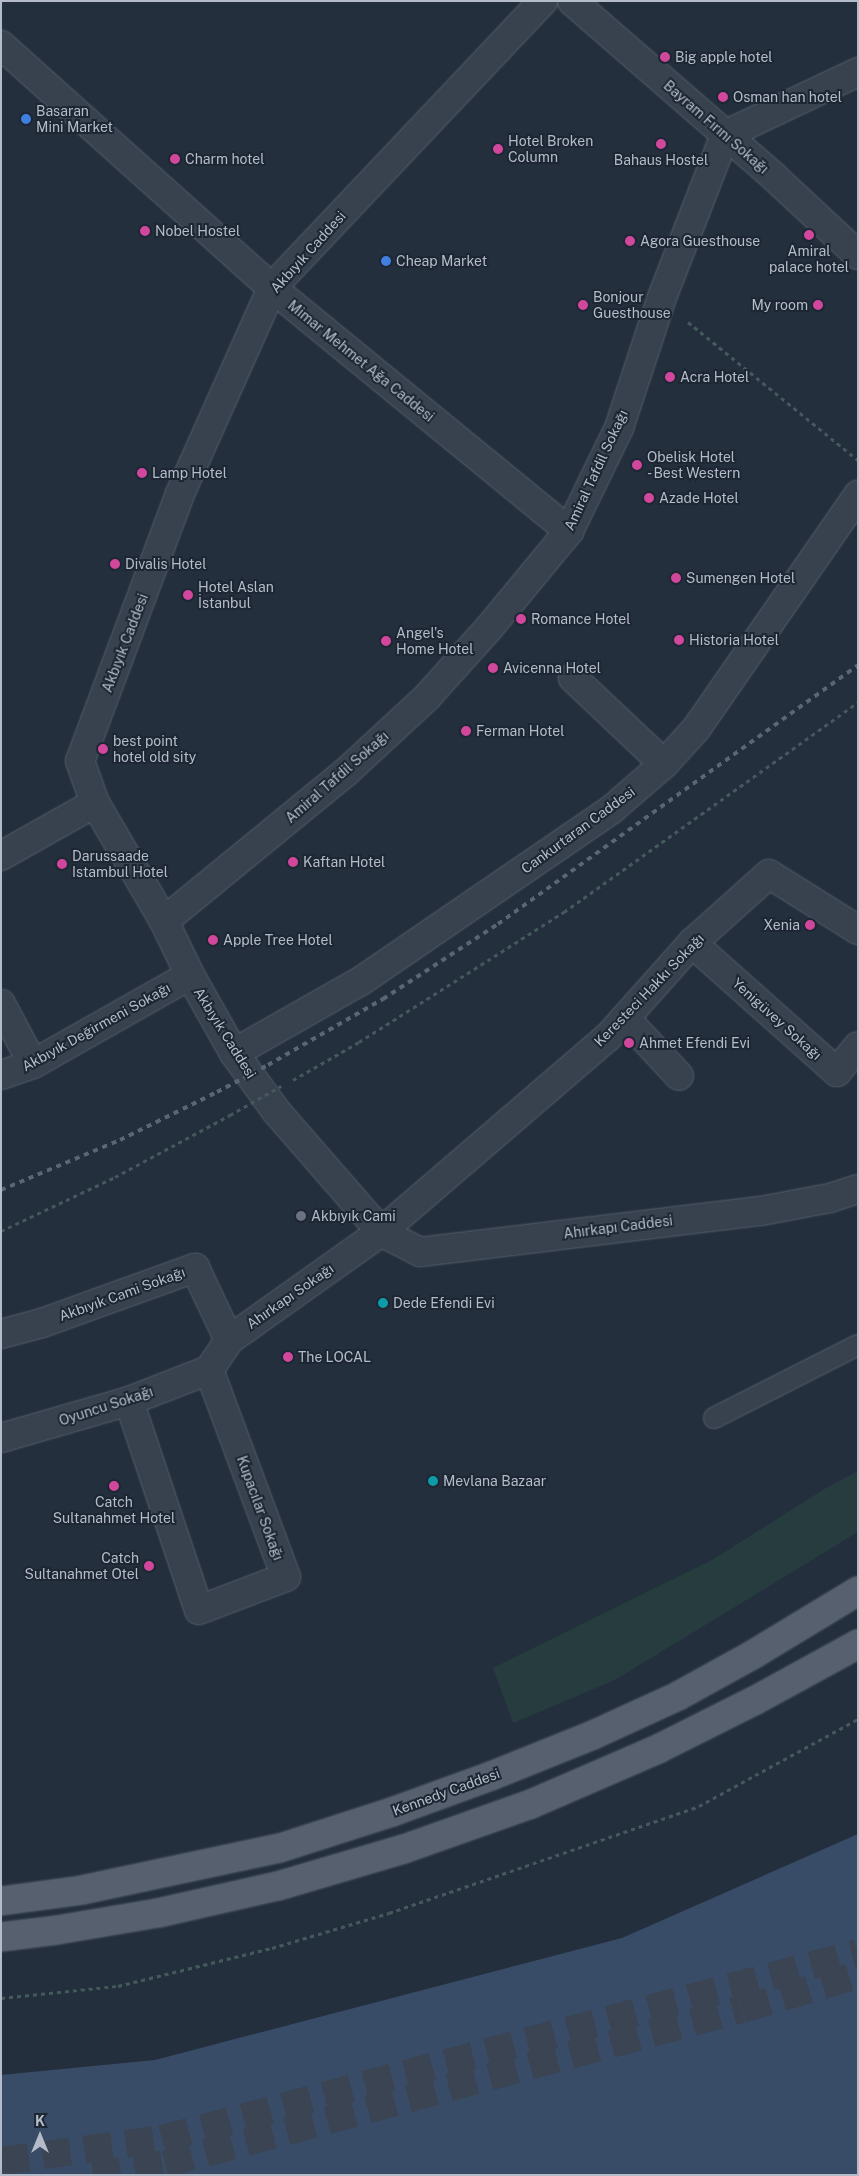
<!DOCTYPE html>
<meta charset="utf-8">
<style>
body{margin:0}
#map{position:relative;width:859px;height:2176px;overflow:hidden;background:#242f3e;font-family:"Public Sans",sans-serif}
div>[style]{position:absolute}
.green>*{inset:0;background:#263c3f}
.water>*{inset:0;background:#394c67}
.trunk-tunnel>*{height:28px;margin-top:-14px;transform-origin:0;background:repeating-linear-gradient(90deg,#3a4453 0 28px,transparent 0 42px)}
.path>*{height:3px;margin-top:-1.5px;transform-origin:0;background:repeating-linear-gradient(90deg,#44595c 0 4px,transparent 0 8px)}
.roads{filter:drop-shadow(0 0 1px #565f6c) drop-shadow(0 0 1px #565f6c)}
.service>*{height:20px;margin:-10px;padding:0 10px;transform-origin:10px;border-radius:10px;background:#38414e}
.minor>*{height:28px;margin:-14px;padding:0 14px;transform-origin:14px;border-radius:14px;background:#38414e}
.tertiary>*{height:28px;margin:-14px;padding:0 14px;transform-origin:14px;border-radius:14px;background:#38414e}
.primary>*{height:28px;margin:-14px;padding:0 14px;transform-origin:14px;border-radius:14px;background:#56606e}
.rail>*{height:4px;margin-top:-2px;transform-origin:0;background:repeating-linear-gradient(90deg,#5a6575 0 5px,transparent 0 10px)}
.path-bridge>*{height:3px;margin-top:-1.5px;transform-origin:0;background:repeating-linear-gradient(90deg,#44595c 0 4px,transparent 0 8px)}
.dots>*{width:14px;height:14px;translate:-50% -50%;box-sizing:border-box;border:2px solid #1d2633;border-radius:50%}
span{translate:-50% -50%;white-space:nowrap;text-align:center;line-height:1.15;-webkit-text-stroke:4px #1d2633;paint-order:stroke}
.poi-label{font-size:14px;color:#b4bcc9}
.left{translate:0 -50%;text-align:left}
.right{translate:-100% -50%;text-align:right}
.street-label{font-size:14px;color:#b4bcc9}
.frame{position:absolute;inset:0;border:2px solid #b4bcc9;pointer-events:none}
.north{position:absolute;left:15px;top:2111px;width:50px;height:50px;-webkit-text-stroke:4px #1d2633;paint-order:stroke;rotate:0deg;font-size:14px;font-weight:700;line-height:20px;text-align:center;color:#b4bcc9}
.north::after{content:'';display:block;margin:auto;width:18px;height:22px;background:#b4bcc9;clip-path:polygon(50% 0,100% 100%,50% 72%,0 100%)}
</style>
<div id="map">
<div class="green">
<i style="clip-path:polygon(858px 1471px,858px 1532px,615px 1680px,513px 1723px,493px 1668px,712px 1560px,826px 1488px)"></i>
</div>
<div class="water">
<i style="clip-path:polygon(858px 1834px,858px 2175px,1px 2175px,1px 2075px,155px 2060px,622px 1938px)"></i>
</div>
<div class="trunk-tunnel">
<i style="left:1px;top:2161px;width:162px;rotate:-7.8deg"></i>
<i style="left:162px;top:2139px;width:720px;rotate:-14.96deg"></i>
<i style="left:93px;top:2175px;width:73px;rotate:-8.7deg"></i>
<i style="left:165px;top:2164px;width:597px;rotate:-15.04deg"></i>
<i style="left:742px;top:2009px;width:121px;rotate:-16.3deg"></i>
</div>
<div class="path">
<i style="left:688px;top:322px;width:219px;rotate:39.1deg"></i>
<i style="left:293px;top:1080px;width:76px;rotate:-29.9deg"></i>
<i style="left:359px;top:1042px;width:243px;rotate:-32.4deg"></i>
<i style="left:564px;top:912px;width:361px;rotate:-35.5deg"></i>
<i style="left:1px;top:1231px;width:126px;rotate:-25.3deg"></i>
<i style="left:115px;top:1177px;width:131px;rotate:-28.3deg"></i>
<i style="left:1px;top:1998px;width:118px;rotate:-5.9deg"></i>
<i style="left:118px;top:1986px;width:159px;rotate:-13.9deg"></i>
<i style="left:272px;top:1948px;width:122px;rotate:-16.7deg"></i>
<i style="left:389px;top:1913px;width:328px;rotate:-19deg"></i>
<i style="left:699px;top:1806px;width:181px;rotate:-28.7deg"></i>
</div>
<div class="roads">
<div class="service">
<i style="left:714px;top:1418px;width:161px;rotate:-26.9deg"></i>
</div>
<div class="minor">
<i style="left:572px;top:1px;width:267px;rotate:41deg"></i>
<i style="left:773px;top:176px;width:116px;rotate:42.9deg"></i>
<i style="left:272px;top:288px;width:384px;rotate:39.3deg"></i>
<i style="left:573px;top:678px;width:125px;rotate:43.4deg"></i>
<i style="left:1px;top:856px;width:108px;rotate:-29.4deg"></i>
<i style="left:164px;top:921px;width:234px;rotate:-39.3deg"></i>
<i style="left:345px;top:773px;width:112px;rotate:-42.8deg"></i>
<i style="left:427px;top:697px;width:93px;rotate:-48.1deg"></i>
<i style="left:489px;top:628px;width:126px;rotate:-50.5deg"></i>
<i style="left:569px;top:531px;width:114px;rotate:-64.1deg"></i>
<i style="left:619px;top:428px;width:135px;rotate:-71.8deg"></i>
<i style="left:661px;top:300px;width:177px;rotate:-68.8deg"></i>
<i style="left:725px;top:135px;width:147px;rotate:-25.3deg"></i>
<i style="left:692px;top:943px;width:194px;rotate:41.7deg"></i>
<i style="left:837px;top:1072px;width:33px;rotate:-51deg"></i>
<i style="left:1px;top:1004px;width:68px;rotate:61.9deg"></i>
<i style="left:625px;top:1018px;width:79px;rotate:47deg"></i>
<i style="left:234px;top:1053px;width:146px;rotate:-29.6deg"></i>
<i style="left:361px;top:981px;width:304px;rotate:-34.4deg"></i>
<i style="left:612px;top:809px;width:69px;rotate:-40.9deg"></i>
<i style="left:664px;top:764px;width:47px;rotate:-47.6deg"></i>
<i style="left:696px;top:729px;width:285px;rotate:-55.3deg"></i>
<i style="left:1px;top:1075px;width:34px;rotate:-19deg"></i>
<i style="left:33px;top:1064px;width:180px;rotate:-29.5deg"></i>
<i style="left:1px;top:1334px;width:42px;rotate:-15deg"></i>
<i style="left:42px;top:1323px;width:163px;rotate:-19.8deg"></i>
<i style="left:195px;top:1268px;width:80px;rotate:64.7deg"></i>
<i style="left:209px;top:1370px;width:36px;rotate:-56deg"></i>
<i style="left:229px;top:1340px;width:186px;rotate:-35.4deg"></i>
<i style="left:381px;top:1232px;width:301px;rotate:-40.7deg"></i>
<i style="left:609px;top:1036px;width:125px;rotate:-48.3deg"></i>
<i style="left:692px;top:943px;width:103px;rotate:-41.9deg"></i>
<i style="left:769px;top:874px;width:105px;rotate:32.2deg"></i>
<i style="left:129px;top:1401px;width:220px;rotate:71.5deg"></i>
<i style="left:199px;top:1610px;width:93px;rotate:-20.8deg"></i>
<i style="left:286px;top:1577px;width:221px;rotate:-110.4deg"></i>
<i style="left:1px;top:1438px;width:133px;rotate:-16.1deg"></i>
<i style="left:129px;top:1401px;width:86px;rotate:-21.2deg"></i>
</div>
<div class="tertiary">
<i style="left:543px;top:1px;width:395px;rotate:133.4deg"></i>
<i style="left:272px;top:288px;width:226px;rotate:114.1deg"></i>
<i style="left:180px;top:494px;width:285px;rotate:110.5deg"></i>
<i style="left:80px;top:761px;width:45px;rotate:70.3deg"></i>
<i style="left:95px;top:803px;width:137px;rotate:59.7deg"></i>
<i style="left:164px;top:921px;width:60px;rotate:64.3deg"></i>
<i style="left:190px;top:975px;width:90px;rotate:60.6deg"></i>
<i style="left:234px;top:1053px;width:72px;rotate:54.1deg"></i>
<i style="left:276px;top:1111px;width:160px;rotate:49deg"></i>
<i style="left:381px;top:1232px;width:44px;rotate:27.1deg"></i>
<i style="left:420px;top:1252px;width:343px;rotate:-6.9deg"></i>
<i style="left:761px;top:1211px;width:70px;rotate:-10.7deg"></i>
<i style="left:830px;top:1198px;width:29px;rotate:-18deg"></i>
<i style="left:1px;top:45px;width:364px;rotate:41.9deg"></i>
</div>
<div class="primary">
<i style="left:1px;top:1901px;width:82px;rotate:-7.7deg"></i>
<i style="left:82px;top:1890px;width:202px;rotate:-12deg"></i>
<i style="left:280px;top:1848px;width:118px;rotate:-17.8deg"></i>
<i style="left:392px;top:1812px;width:105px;rotate:-20deg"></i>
<i style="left:491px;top:1776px;width:110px;rotate:-21.9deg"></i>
<i style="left:593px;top:1735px;width:94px;rotate:-24.6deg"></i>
<i style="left:678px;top:1696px;width:87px;rotate:-28.9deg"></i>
<i style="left:754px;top:1654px;width:122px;rotate:-31.2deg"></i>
<i style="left:1px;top:1937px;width:56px;rotate:-7.1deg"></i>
<i style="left:57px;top:1930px;width:102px;rotate:-9.6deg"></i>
<i style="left:158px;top:1913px;width:123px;rotate:-12.7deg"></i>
<i style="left:278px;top:1886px;width:131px;rotate:-16.4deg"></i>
<i style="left:404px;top:1849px;width:135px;rotate:-19.5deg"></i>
<i style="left:531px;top:1804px;width:138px;rotate:-23.4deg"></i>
<i style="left:658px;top:1749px;width:107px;rotate:-26.6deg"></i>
<i style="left:754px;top:1701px;width:119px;rotate:-28.7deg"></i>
</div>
</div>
<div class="rail">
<i style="left:1px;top:1190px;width:129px;rotate:-22.8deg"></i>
<i style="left:120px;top:1140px;width:108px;rotate:-26.3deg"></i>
<i style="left:217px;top:1092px;width:58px;rotate:-27.9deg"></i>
<i style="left:268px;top:1065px;width:133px;rotate:-29.9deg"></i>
<i style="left:383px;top:999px;width:137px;rotate:-33.1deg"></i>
<i style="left:498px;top:924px;width:443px;rotate:-35.7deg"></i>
</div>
<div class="path-bridge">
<i style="left:230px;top:1115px;width:59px;rotate:-29.6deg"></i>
</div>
<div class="dots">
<i style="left:665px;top:57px;background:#d1479c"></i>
<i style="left:723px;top:97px;background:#d1479c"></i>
<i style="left:26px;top:119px;background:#3f7fe0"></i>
<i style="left:661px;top:144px;background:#d1479c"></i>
<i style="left:498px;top:149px;background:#d1479c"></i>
<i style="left:175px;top:159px;background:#d1479c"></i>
<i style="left:145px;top:231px;background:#d1479c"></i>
<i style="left:809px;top:235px;background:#d1479c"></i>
<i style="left:630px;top:241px;background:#d1479c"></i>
<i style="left:386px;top:261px;background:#3f7fe0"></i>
<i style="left:583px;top:305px;background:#d1479c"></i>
<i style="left:818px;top:305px;background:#d1479c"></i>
<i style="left:670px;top:377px;background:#d1479c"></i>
<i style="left:637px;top:465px;background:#d1479c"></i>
<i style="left:142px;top:473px;background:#d1479c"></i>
<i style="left:649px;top:498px;background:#d1479c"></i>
<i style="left:115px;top:564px;background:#d1479c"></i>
<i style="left:676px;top:578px;background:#d1479c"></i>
<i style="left:188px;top:595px;background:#d1479c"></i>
<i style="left:521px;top:619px;background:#d1479c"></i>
<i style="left:679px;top:640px;background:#d1479c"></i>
<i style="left:386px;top:641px;background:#d1479c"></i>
<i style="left:493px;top:668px;background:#d1479c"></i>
<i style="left:466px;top:731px;background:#d1479c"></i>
<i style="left:103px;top:749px;background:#d1479c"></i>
<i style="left:293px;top:862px;background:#d1479c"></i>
<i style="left:62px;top:864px;background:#d1479c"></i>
<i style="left:810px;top:925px;background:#d1479c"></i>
<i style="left:213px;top:940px;background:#d1479c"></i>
<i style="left:629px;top:1043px;background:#d1479c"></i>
<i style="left:301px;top:1216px;background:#6b7280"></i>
<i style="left:383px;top:1303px;background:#0f9aa8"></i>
<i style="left:288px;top:1357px;background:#d1479c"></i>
<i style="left:433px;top:1481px;background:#0f9aa8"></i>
<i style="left:114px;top:1486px;background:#d1479c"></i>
<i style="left:149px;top:1566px;background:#d1479c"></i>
</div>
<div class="poi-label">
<span class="left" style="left:675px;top:57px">Big apple hotel</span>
<span class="left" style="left:733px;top:97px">Osman han hotel</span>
<span class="left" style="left:36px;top:119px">Basaran<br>Mini Market</span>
<span class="left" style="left:508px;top:149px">Hotel Broken<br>Column</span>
<span class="left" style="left:185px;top:159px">Charm hotel</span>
<span style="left:661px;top:160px">Bahaus Hostel</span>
<span class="left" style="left:155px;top:231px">Nobel Hostel</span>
<span class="left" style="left:640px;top:241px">Agora Guesthouse</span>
<span style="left:809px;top:259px">Amiral<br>palace hotel</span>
<span class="left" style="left:396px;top:261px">Cheap Market</span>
<span class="left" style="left:593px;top:305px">Bonjour<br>Guesthouse</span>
<span class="right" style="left:808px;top:305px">My room</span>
<span class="left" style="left:680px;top:377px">Acra Hotel</span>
<span class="left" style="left:647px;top:465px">Obelisk Hotel<br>- Best Western</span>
<span class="left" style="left:152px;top:473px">Lamp Hotel</span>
<span class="left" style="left:659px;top:498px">Azade Hotel</span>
<span class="left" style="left:125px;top:564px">Divalis Hotel</span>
<span class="left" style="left:686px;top:578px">Sumengen Hotel</span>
<span class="left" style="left:198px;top:595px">Hotel Aslan<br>İstanbul</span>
<span class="left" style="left:531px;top:619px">Romance Hotel</span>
<span class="left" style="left:396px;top:641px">Angel's<br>Home Hotel</span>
<span class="left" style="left:689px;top:640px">Historia Hotel</span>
<span class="left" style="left:503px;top:668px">Avicenna Hotel</span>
<span class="left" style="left:476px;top:731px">Ferman Hotel</span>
<span class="left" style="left:113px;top:749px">best point<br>hotel old sity</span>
<span class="left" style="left:72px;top:864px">Darussaade<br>Istambul Hotel</span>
<span class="left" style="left:303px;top:862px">Kaftan Hotel</span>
<span class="right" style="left:800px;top:925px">Xenia</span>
<span class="left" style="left:223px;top:940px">Apple Tree Hotel</span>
<span class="left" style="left:639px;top:1043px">Ahmet Efendi Evi</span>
<span class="left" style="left:311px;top:1216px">Akbıyık Cami</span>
<span class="left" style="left:393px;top:1303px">Dede Efendi Evi</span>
<span class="left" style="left:298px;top:1357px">The LOCAL</span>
<span class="left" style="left:443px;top:1481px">Mevlana Bazaar</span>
<span style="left:114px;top:1510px">Catch<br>Sultanahmet Hotel</span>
<span class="right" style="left:139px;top:1566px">Catch<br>Sultanahmet Otel</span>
</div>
<div class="street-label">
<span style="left:716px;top:127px;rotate:41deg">Bayram Fırını Sokağı</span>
<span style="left:308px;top:252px;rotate:-48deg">Akbıyık Caddesi</span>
<span style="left:361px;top:361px;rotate:39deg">Mimar Mehmet Ağa Caddesi</span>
<span style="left:596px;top:470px;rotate:-65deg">Amiral Tafdil Sokağı</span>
<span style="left:125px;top:643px;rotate:-69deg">Akbıyık Caddesi</span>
<span style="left:337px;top:777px;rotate:-41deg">Amiral Tafdil Sokağı</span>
<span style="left:578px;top:830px;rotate:-36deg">Cankurtaran Caddesi</span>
<span style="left:649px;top:990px;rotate:-46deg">Keresteci Hakkı Sokağı</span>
<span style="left:777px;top:1019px;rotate:42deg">Yenigüvey Sokağı</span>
<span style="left:96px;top:1027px;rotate:-29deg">Akbıyık Değirmeni Sokağı</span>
<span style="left:225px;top:1033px;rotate:58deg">Akbıyık Caddesi</span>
<span style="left:618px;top:1227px;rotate:-7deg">Ahırkapı Caddesi</span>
<span style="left:122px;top:1294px;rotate:-20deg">Akbıyık Cami Sokağı</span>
<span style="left:290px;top:1296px;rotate:-35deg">Ahırkapı Sokağı</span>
<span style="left:106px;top:1406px;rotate:-18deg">Oyuncu Sokağı</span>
<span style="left:260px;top:1508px;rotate:70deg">Kupacılar Sokağı</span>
<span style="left:446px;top:1792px;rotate:-20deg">Kennedy Caddesi</span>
</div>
<div class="frame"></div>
<div class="north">K</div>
</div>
